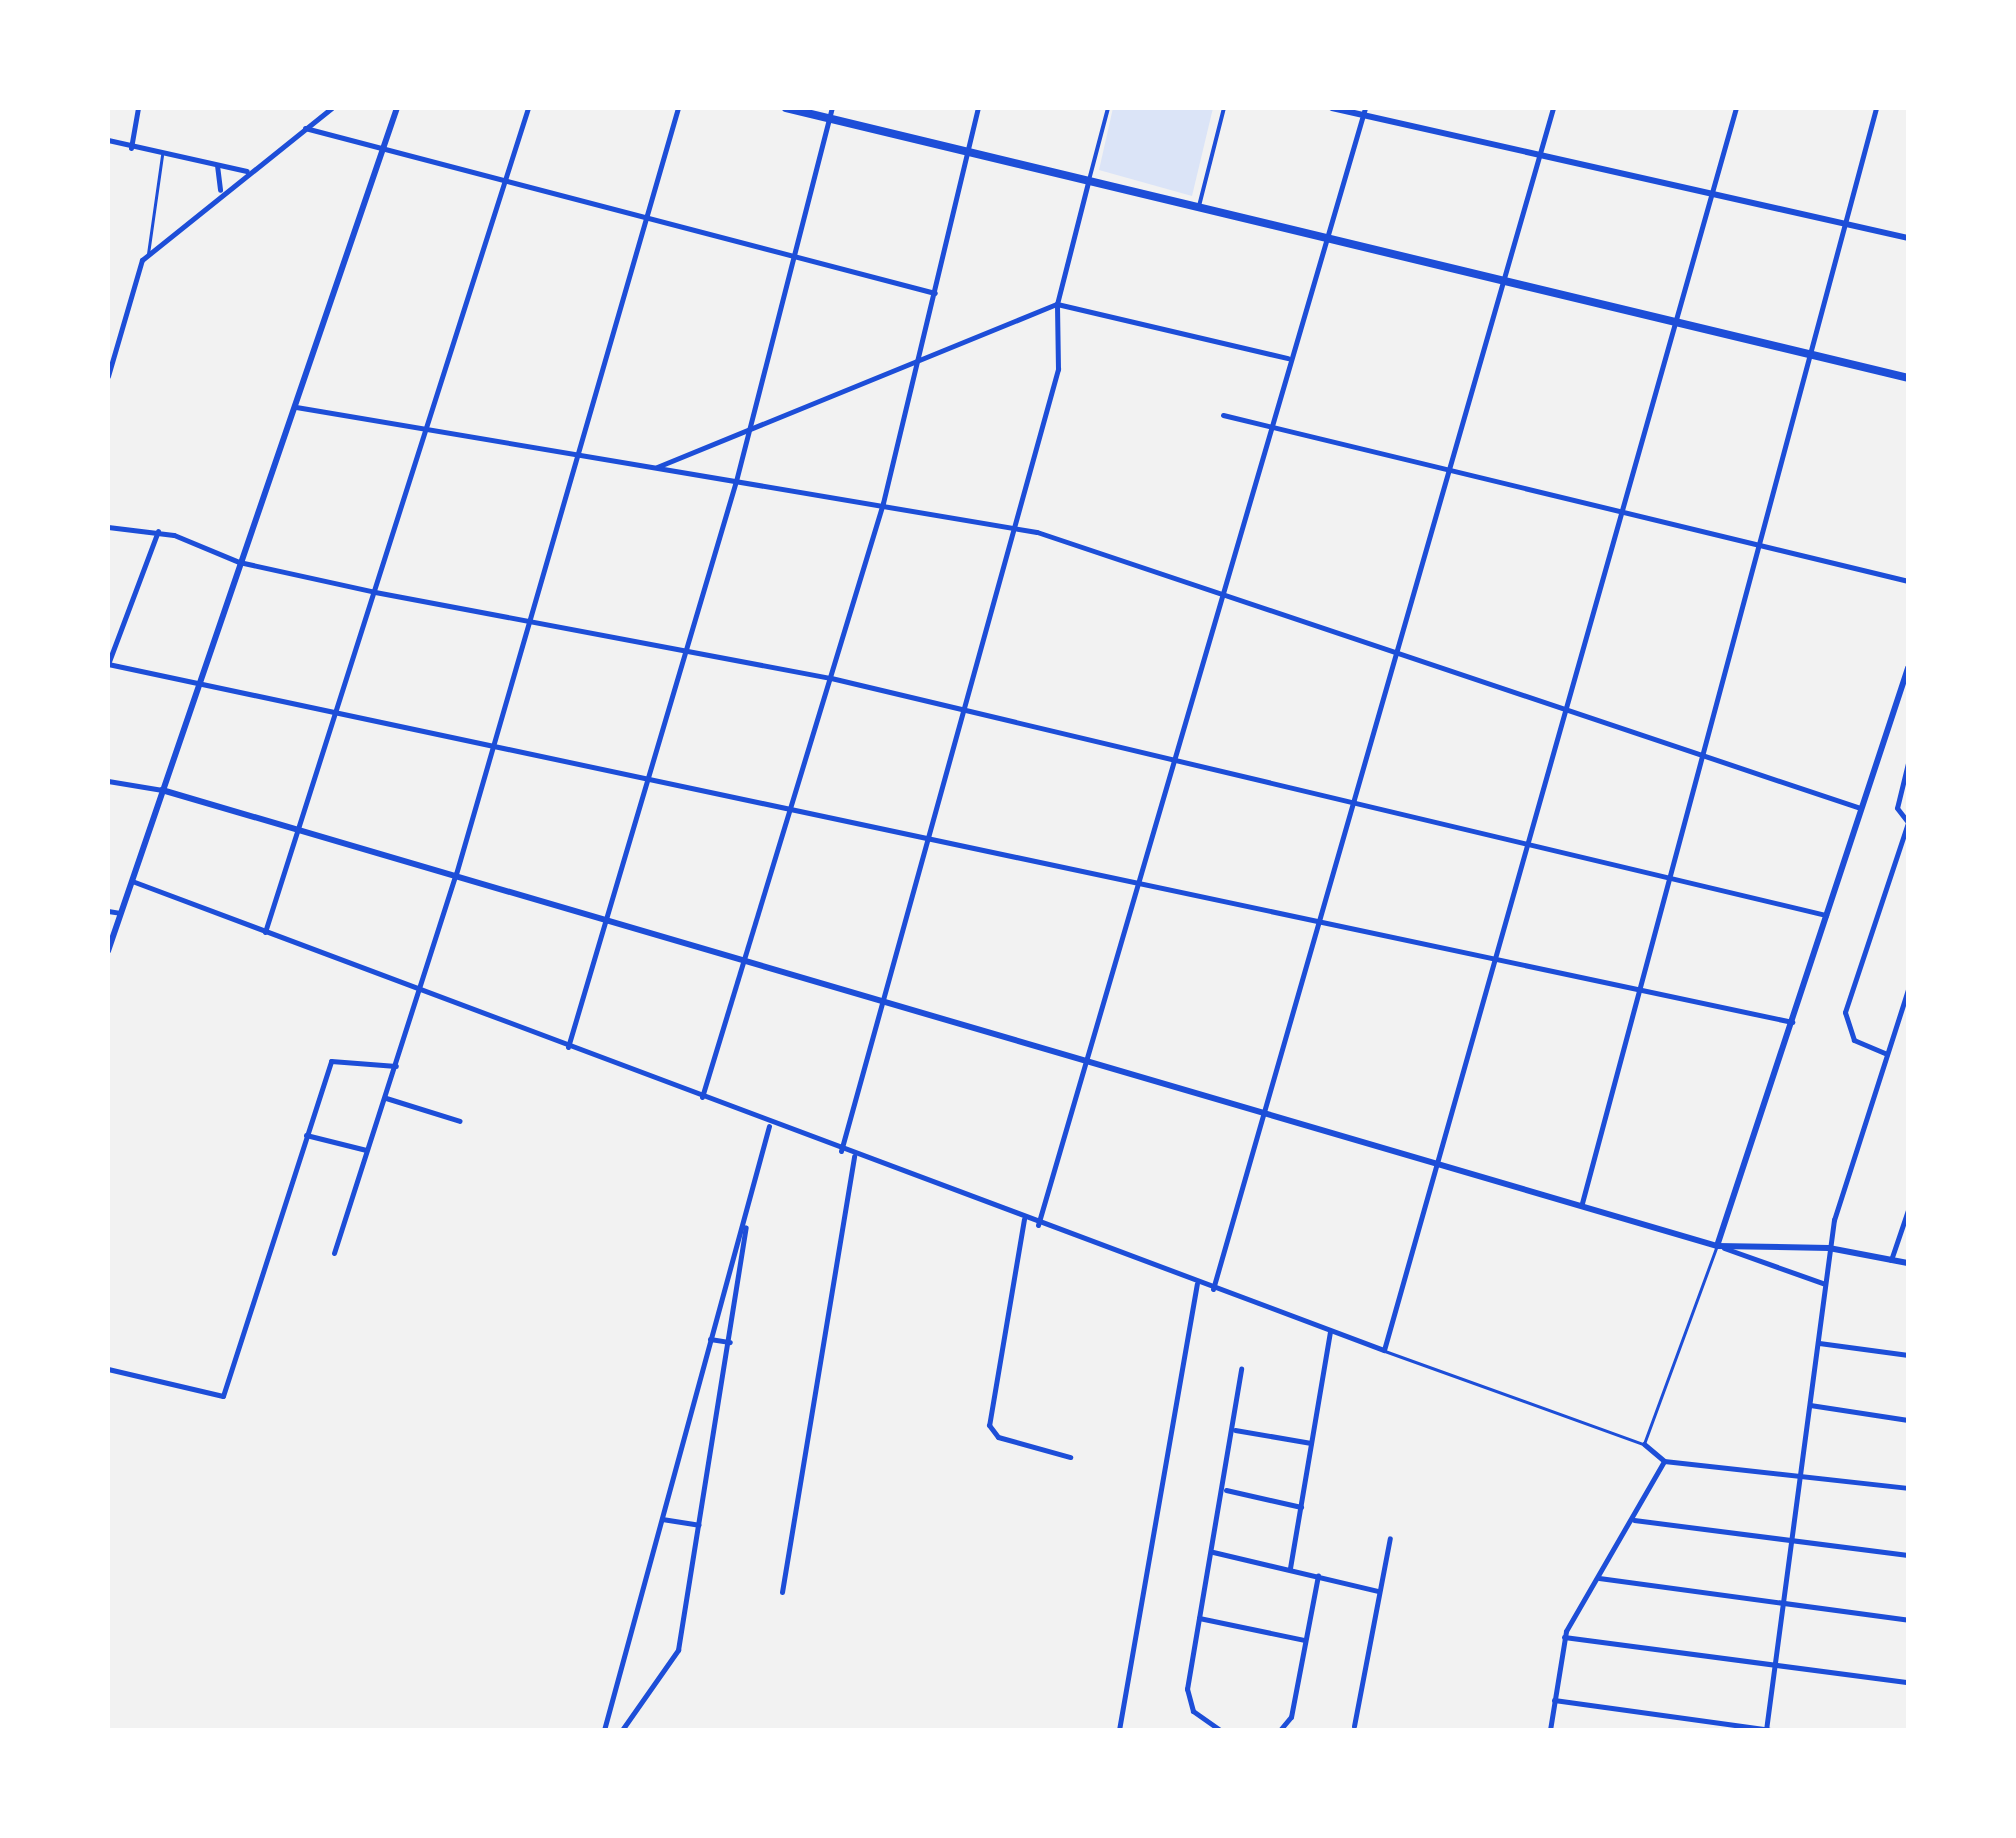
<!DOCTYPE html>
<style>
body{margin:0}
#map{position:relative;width:2016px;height:1838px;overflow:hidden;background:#f2f2f2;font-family:Jost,sans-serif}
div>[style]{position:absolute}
.green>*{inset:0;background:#dbe4f7}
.service>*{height:2.5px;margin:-1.25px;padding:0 1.25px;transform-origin:1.25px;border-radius:1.25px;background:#1d4ed8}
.pedestrian>*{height:4px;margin:-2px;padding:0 2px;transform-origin:2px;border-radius:2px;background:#1d4ed8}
.minor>*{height:5px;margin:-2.5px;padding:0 2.5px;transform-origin:2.5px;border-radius:2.5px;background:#1d4ed8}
.tertiary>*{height:6px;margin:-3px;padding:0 3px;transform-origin:3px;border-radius:3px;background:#1d4ed8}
.primary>*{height:8px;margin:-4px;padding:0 4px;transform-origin:4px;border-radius:4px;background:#1d4ed8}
span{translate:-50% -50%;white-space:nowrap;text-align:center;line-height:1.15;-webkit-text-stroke:10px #fff;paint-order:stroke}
.frame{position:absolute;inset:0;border:110px solid #fff;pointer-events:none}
</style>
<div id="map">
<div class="green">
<i style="clip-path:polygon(1113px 108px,1213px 108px,1192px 196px,1099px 170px)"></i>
</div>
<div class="service">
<i style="left:148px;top:254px;width:99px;rotate:-81.9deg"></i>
<i style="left:1385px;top:1351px;width:275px;rotate:19.8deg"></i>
<i style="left:1644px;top:1444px;width:211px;rotate:-69.8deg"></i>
</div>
<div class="pedestrian">
<i style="left:1089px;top:180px;width:74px;rotate:-75.2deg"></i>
<i style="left:1199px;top:206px;width:101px;rotate:-75.7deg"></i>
</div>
<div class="minor">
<i style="left:305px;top:128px;width:651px;rotate:14.68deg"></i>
<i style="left:108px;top:140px;width:142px;rotate:12.6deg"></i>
<i style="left:131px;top:148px;width:41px;rotate:-80.1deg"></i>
<i style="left:217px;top:165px;width:25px;rotate:83deg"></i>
<i style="left:1057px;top:304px;width:237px;rotate:13.2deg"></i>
<i style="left:108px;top:376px;width:121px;rotate:-73.7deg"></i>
<i style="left:142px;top:260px;width:243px;rotate:-38.7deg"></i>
<i style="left:296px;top:407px;width:751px;rotate:9.58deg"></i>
<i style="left:1037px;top:532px;width:868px;rotate:18.54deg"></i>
<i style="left:1223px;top:415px;width:705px;rotate:13.62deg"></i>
<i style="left:657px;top:467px;width:432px;rotate:-22.2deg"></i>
<i style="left:108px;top:527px;width:66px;rotate:6.9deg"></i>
<i style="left:174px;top:535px;width:70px;rotate:22.6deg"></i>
<i style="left:239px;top:562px;width:139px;rotate:12.4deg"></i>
<i style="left:375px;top:592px;width:464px;rotate:10.7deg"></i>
<i style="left:831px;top:678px;width:1023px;rotate:13.4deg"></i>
<i style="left:108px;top:664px;width:1722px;rotate:12deg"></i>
<i style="left:108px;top:664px;width:142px;rotate:-69.4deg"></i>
<i style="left:1908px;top:763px;width:46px;rotate:103.7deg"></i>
<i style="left:1897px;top:808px;width:18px;rotate:52deg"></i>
<i style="left:108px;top:781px;width:55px;rotate:9.5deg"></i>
<i style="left:132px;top:881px;width:1337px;rotate:20.54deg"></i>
<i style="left:1384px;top:1350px;width:1291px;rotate:-74.18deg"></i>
<i style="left:108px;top:911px;width:12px;rotate:9deg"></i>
<i style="left:265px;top:932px;width:865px;rotate:-72.3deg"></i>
<i style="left:568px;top:1047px;width:590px;rotate:-73.47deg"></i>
<i style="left:736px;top:481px;width:385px;rotate:-75.6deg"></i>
<i style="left:1887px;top:1054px;width:36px;rotate:-157deg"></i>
<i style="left:1854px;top:1040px;width:29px;rotate:-108deg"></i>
<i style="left:1845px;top:1012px;width:199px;rotate:-71.6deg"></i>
<i style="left:702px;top:1097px;width:621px;rotate:-73.05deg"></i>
<i style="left:883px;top:503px;width:406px;rotate:-76.5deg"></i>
<i style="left:386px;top:1098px;width:77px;rotate:17.3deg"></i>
<i style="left:306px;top:1135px;width:62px;rotate:14deg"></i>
<i style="left:841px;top:1151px;width:812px;rotate:-74.49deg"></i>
<i style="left:1058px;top:369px;width:65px;rotate:-90.9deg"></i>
<i style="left:1057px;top:304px;width:126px;rotate:-75.7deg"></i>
<i style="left:1582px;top:1203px;width:1134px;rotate:-74.97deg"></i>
<i style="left:1024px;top:1219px;width:209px;rotate:99.6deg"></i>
<i style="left:989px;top:1425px;width:15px;rotate:53deg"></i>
<i style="left:998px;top:1437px;width:75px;rotate:15.5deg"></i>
<i style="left:1038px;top:1225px;width:1164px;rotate:-73.68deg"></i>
<i style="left:1724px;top:1248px;width:107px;rotate:19.6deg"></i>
<i style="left:334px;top:1253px;width:398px;rotate:-72.2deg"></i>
<i style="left:456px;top:874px;width:798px;rotate:-73.84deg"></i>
<i style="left:1891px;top:1260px;width:53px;rotate:-71.2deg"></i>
<i style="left:1213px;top:1289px;width:1229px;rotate:-73.94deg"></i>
<i style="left:710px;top:1339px;width:20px;rotate:9deg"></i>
<i style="left:1819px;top:1343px;width:90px;rotate:7.7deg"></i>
<i style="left:108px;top:1369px;width:118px;rotate:13.2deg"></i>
<i style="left:223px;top:1396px;width:352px;rotate:-72.1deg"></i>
<i style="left:331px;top:1061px;width:65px;rotate:4.4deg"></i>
<i style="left:1810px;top:1405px;width:99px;rotate:8.7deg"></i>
<i style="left:1235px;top:1430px;width:77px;rotate:9.7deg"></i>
<i style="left:1644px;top:1444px;width:26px;rotate:40deg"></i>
<i style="left:1664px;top:1461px;width:245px;rotate:6.3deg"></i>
<i style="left:1226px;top:1490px;width:77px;rotate:12.8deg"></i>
<i style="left:662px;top:1519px;width:37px;rotate:9deg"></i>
<i style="left:1634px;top:1520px;width:276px;rotate:7.3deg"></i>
<i style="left:1213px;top:1552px;width:170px;rotate:13.3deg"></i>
<i style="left:1290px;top:1568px;width:240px;rotate:-80.4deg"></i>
<i style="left:1599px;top:1578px;width:312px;rotate:7.7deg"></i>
<i style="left:782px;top:1592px;width:442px;rotate:-80.6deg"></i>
<i style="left:1199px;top:1618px;width:107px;rotate:11.8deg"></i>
<i style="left:1564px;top:1637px;width:347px;rotate:7.5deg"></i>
<i style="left:1554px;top:1700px;width:217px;rotate:7.9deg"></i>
<i style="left:1354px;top:1726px;width:191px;rotate:-79.2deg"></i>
<i style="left:604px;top:1730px;width:626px;rotate:-74.72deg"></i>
<i style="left:622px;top:1730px;width:98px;rotate:-55deg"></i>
<i style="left:678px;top:1650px;width:428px;rotate:-80.9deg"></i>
<i style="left:1119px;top:1730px;width:453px;rotate:-80.1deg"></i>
<i style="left:1220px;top:1730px;width:33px;rotate:-145deg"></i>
<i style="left:1193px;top:1711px;width:23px;rotate:-105deg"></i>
<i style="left:1187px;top:1689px;width:325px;rotate:-80.4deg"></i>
<i style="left:1280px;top:1730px;width:17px;rotate:-50deg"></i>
<i style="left:1291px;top:1717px;width:144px;rotate:-79.2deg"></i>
<i style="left:1550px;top:1730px;width:100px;rotate:-80.8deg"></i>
<i style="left:1566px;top:1631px;width:196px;rotate:-60deg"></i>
<i style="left:1766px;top:1730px;width:515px;rotate:-82.41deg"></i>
<i style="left:1834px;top:1220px;width:243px;rotate:-72.2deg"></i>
</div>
<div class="tertiary">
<i style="left:1332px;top:108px;width:590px;rotate:12.72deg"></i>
<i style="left:162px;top:790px;width:1620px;rotate:16.34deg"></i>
<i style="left:1717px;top:1246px;width:112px;rotate:1deg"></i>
<i style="left:1829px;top:1248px;width:80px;rotate:10.8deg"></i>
<i style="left:108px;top:951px;width:891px;rotate:-71.08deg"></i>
<i style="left:1717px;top:1246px;width:609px;rotate:-71.71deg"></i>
</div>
<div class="primary">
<i style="left:786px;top:108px;width:1154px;rotate:13.53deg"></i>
</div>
<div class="frame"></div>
</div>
